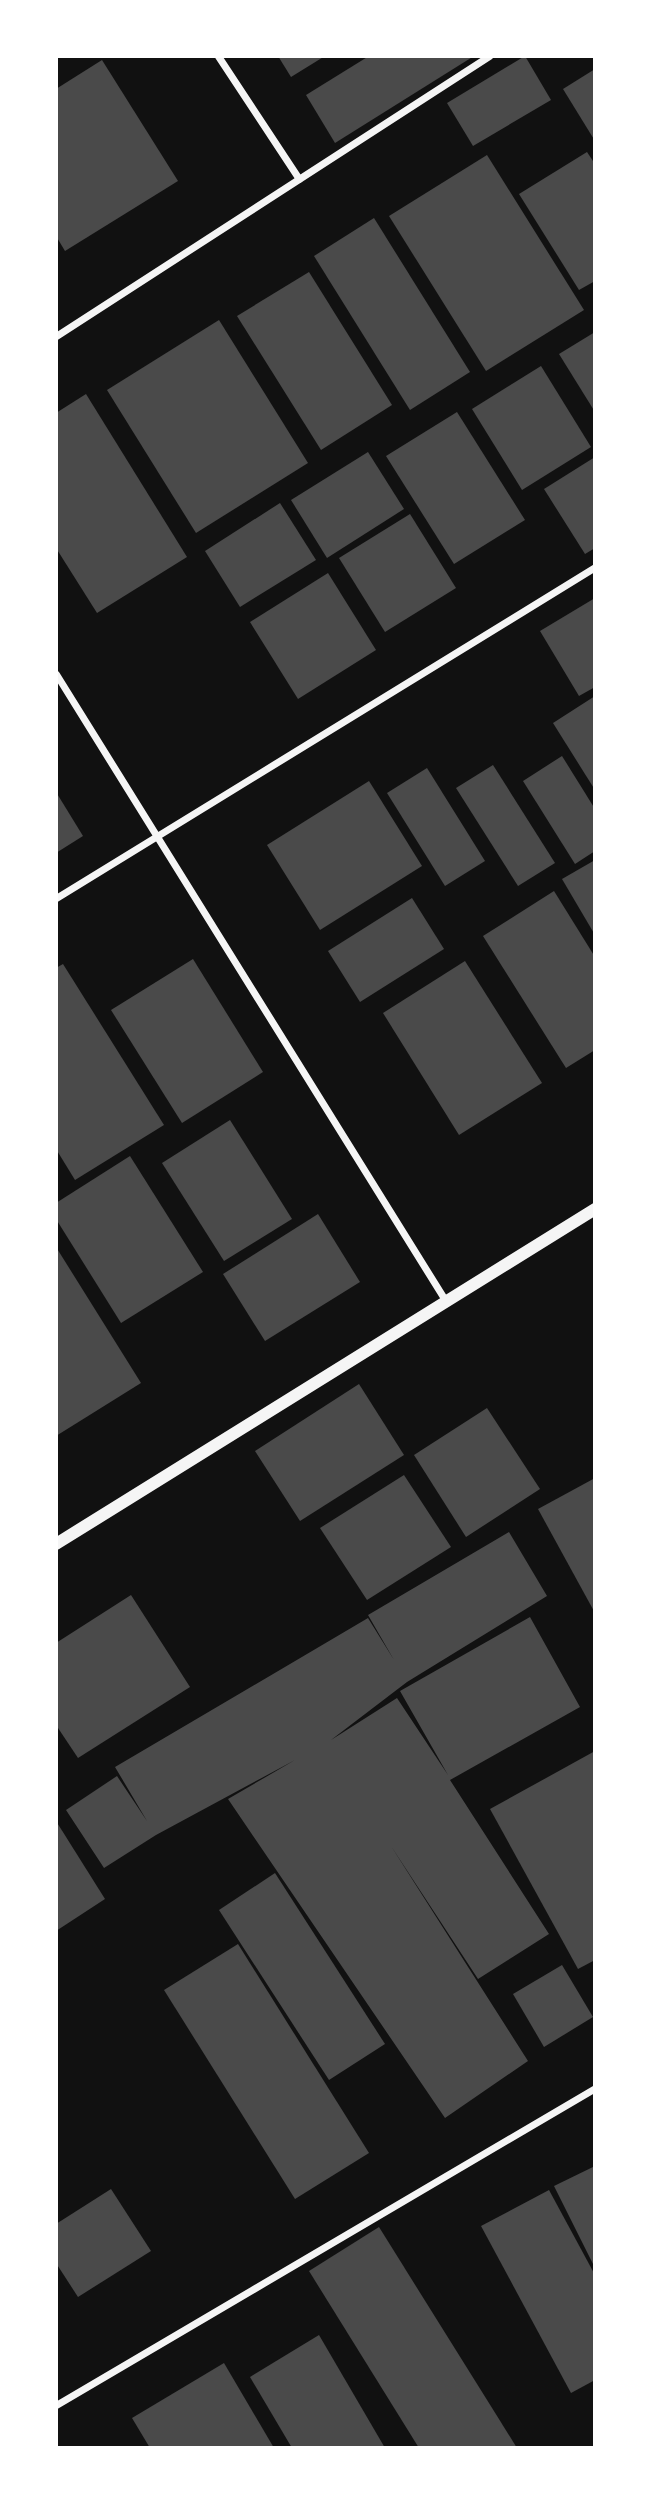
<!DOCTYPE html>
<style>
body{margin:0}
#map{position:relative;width:651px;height:2504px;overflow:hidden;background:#111;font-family:Mulish,sans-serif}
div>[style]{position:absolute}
.building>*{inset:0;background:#4a4a4a}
.minor>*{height:7px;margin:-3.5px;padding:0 3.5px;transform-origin:3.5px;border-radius:3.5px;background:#f5f5f5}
.tertiary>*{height:12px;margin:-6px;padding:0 6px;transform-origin:6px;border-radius:6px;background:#f5f5f5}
span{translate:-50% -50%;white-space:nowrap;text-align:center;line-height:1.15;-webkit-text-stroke:5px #fff;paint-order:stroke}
.frame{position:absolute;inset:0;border:58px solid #fff;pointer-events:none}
</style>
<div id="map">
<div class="building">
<i style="clip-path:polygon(278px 56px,325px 56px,291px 77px)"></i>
<i style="clip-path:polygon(369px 56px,474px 56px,335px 143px,306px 95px)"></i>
<i style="clip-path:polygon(525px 56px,551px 100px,473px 146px,447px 103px)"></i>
<i style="clip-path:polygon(102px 60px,178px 181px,65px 251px,56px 236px,56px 89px)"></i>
<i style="clip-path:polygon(595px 69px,595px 141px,563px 89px)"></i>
<i style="clip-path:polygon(587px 152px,595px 164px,595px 281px,579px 290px,519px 194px)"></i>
<i style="clip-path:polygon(487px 155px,584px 310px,486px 371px,389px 216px)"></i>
<i style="clip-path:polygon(374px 218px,470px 372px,410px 410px,314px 256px)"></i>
<i style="clip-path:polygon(309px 272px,392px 405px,321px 450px,237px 316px)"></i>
<i style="clip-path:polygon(219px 320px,308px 463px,196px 533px,107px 390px)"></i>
<i style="clip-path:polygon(595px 332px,595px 412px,559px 354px)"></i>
<i style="clip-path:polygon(541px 366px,591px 447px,522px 490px,472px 409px)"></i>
<i style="clip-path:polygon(86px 394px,187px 557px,97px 613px,56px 548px,56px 413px)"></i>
<i style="clip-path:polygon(457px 412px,525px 520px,454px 564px,386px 456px)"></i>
<i style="clip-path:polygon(368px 452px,404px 509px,327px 558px,291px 500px)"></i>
<i style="clip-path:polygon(595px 457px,595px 548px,585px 554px,544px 489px)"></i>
<i style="clip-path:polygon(280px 503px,316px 560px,240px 607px,205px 551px)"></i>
<i style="clip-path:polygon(410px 514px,456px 588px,385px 632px,339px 558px)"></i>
<i style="clip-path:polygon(328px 573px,376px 650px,298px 699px,250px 622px)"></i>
<i style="clip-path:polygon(595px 598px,595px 687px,579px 696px,540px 631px)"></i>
<i style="clip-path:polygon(595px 696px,595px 790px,553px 723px)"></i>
<i style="clip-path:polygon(562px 756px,595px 809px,595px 851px,575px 864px,523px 781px)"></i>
<i style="clip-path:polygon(493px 765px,555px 863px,518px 886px,456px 788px)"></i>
<i style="clip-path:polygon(427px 768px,485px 861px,445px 886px,387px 793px)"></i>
<i style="clip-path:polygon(369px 781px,422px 866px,320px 930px,267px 845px)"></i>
<i style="clip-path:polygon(56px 792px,83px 836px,56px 853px)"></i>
<i style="clip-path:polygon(595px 860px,595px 935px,562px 879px)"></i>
<i style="clip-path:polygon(554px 891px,595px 957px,595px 1050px,566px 1068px,483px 936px)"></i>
<i style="clip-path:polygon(412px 898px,444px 949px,360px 1002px,328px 951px)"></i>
<i style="clip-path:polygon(193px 959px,263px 1072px,182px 1123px,111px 1010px)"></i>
<i style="clip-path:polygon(465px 961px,542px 1083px,459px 1135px,383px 1013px)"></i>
<i style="clip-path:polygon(63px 964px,164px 1125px,75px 1180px,56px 1149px,56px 968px)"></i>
<i style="clip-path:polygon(230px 1120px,292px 1219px,224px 1261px,162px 1163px)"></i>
<i style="clip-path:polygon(130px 1156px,203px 1272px,121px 1323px,56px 1219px,56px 1203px)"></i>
<i style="clip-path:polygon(318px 1214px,360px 1282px,265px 1341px,223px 1274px)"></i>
<i style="clip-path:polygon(56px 1247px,141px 1383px,56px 1436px)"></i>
<i style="clip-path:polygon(359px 1384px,404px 1455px,300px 1521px,255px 1451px)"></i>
<i style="clip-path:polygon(487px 1408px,540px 1489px,466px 1537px,414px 1455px)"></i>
<i style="clip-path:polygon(404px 1475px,451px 1547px,367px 1600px,320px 1528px)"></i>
<i style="clip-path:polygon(595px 1478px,595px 1613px,538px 1509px)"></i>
<i style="clip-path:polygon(509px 1532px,547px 1596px,407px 1682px,331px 1740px,397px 1698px,448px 1775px,400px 1691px,530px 1617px,580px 1707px,450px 1780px,549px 1934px,478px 1979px,391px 1846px,528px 2061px,445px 2118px,228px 1799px,295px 1760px,156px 1835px,104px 1868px,66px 1810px,117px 1776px,147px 1821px,115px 1767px,368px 1618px,394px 1660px,368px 1615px)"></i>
<i style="clip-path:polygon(131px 1595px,190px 1687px,78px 1758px,56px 1725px,56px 1643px)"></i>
<i style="clip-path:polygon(595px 1751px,595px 1960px,578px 1969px,490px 1809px)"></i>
<i style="clip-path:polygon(56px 1821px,105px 1899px,56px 1931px)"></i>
<i style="clip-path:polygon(275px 1873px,385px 2044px,329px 2080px,219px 1910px)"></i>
<i style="clip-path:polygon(238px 1944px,369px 2153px,295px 2199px,164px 1990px)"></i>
<i style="clip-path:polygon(562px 1965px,593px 2017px,544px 2047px,513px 1994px)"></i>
<i style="clip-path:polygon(595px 2166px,595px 2268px,554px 2186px)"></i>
<i style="clip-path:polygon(111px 2189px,151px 2251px,78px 2297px,56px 2263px,56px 2224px)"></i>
<i style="clip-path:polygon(549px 2190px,595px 2275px,595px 2380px,571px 2393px,481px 2226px)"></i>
<i style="clip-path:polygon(379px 2227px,517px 2448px,419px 2448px,309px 2271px)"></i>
<i style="clip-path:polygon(319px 2335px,385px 2448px,292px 2448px,250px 2377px)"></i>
<i style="clip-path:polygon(224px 2363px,274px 2448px,150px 2448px,132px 2418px)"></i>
</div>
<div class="minor">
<i style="left:218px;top:56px;width:147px;rotate:56.6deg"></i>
<i style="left:56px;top:336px;width:516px;rotate:-32.89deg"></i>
<i style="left:56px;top:674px;width:737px;rotate:58.14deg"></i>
<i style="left:56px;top:898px;width:633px;rotate:-31.55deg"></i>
<i style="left:56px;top:2405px;width:625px;rotate:-30.46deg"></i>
</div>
<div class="tertiary">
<i style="left:56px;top:1544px;width:635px;rotate:-31.86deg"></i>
</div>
<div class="frame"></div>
</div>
